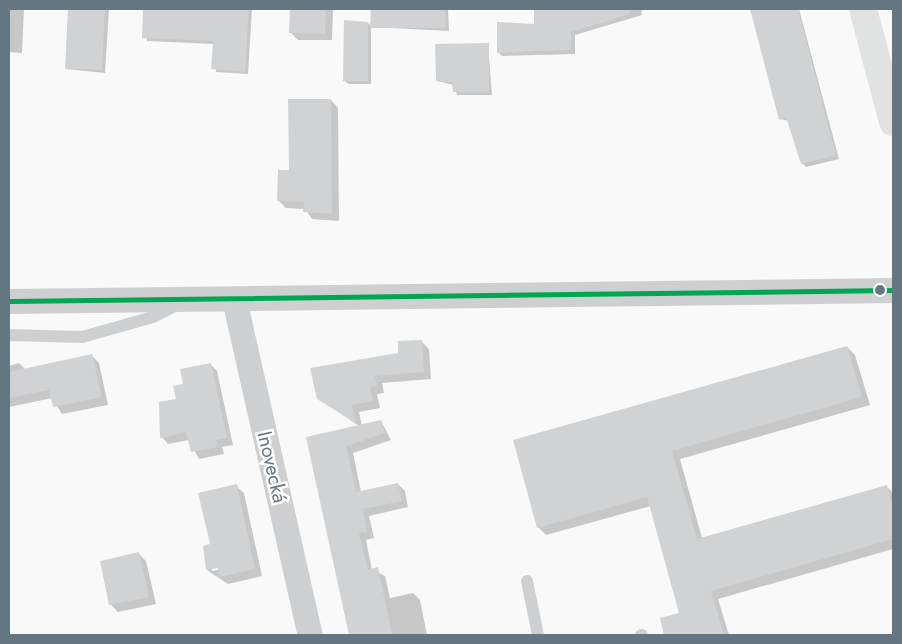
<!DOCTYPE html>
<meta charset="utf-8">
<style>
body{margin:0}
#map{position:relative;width:902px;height:644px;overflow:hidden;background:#f9f9f9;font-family:Jost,sans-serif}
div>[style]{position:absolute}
.shadow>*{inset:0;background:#0003}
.building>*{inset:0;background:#d0d2d3}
.service>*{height:12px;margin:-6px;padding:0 6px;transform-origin:6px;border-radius:6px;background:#cecfd0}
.minor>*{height:25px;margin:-12.5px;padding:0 12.5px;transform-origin:12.5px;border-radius:12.5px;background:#cecfd0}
.secondary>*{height:28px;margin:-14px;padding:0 14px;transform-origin:14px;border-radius:14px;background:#e1e2e2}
.bus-1>*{height:5px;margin:-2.5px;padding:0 2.5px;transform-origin:2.5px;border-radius:2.5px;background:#00a651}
.dots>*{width:14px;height:14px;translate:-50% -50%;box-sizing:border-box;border:2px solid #fff;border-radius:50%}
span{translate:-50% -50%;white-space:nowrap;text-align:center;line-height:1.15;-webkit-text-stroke:5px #fff;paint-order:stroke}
.street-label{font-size:20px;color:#657683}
.frame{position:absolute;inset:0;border:10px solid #657683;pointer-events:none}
</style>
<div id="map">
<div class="shadow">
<i style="clip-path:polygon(9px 9px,24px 9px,22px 53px,9px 52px)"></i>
<i style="clip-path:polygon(70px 9px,109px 9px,105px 73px,66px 69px)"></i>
<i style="clip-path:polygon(145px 9px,252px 9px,248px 74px,216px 72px,214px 44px,147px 41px)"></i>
<i style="clip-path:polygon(291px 9px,333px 9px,332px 40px,298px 40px,290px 32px)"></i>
<i style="clip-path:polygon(372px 9px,448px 9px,449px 31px,371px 27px,371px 84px,348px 84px,344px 80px,368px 23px,372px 27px)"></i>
<i style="clip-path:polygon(535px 9px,641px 9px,642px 15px,575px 35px,575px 54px,502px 56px,498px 52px,535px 25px)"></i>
<i style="clip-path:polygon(751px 9px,799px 9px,839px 159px,806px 167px,802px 163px,789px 121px,780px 119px)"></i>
<i style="clip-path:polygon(488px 44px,492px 95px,457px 95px,454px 85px,437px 81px)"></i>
<i style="clip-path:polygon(331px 100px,338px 108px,339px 221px,312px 219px,305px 209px,286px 208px,278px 200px)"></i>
<i style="clip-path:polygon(422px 342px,429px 349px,431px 379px,382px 383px,384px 393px,377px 394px,380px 408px,359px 412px,362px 426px,381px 421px,391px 440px,353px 453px,361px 492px,398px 484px,405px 491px,408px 507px,369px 516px,374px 538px,366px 540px,372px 570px,385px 576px,390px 598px,413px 593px,420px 600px,427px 635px,350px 635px,308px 438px,359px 426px,318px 398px)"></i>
<i style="clip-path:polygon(847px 347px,855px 355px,870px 405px,680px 459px,702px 538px,886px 486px,893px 493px,893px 549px,718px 599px,729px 635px,666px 635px,661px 619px,680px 613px,651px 506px,546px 535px,538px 527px)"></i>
<i style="clip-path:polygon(92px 356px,99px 363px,108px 405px,62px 414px,52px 398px,9px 407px,9px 366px,19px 363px,26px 370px)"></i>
<i style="clip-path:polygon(210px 364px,217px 371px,233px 445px,222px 447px,224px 454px,199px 459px,189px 440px,168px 444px,162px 437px,184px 385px)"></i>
<i style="clip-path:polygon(evenodd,236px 486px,244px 493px,262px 576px,228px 584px,207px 570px,211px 545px,236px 486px,224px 566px,224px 569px,212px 571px,212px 568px,224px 566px)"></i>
<i style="clip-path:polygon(139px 554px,146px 561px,156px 604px,118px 612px,111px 605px)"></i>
</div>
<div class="building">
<i style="clip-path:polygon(68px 9px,105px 9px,102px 70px,65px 69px)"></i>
<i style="clip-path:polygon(143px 9px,249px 9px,245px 72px,211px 69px,213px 41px,142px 38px)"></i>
<i style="clip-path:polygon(290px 9px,326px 9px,325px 34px,289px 33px)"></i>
<i style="clip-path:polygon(371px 9px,445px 9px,446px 28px,370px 28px)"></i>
<i style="clip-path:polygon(534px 9px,630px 9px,630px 14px,571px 32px,571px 50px,497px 53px,497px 22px,534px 24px)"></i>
<i style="clip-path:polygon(750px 9px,798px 9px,836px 155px,801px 164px,786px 117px,779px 120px)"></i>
<i style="clip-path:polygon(344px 20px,368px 22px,368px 81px,343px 81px)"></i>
<i style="clip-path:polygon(489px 43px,489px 92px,453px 92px,452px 82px,436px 81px,435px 44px)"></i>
<i style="clip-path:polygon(288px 99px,331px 99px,332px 214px,303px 212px,304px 202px,277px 201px,278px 170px,289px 170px)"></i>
<i style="clip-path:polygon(422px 340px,424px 372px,375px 376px,377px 386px,370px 387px,373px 401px,352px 405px,356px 423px,317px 399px,310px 368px,398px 353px,398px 341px)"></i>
<i style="clip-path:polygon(847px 346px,862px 397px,672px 451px,697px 539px,887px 485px,893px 508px,893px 539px,711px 591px,724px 635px,664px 635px,660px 618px,679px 613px,647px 497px,537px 528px,513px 440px)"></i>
<i style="clip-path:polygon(92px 354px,102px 397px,53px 407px,49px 390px,9px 398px,9px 372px)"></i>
<i style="clip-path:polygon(211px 363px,227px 438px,216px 440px,217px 447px,191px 452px,186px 432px,160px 438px,159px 402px,176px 399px,173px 386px,183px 384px,180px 369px)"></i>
<i style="clip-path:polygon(381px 420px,385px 433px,346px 446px,356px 492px,398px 483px,402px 501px,363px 509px,367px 532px,359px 533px,368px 570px,378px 567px,392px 635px,349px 635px,306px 437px)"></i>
<i style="clip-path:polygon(237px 484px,255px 569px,219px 577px,218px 568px,206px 570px,203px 546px,210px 544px,198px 493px)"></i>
<i style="clip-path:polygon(139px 552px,149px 597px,109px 605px,100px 561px)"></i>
</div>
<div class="service">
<i style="left:9px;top:335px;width:73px;rotate:1.6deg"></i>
<i style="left:82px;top:337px;width:74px;rotate:-15.7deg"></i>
<i style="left:153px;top:317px;width:28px;rotate:-27deg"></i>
<i style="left:527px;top:581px;width:55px;rotate:78.5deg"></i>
<i style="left:641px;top:635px;width:1px"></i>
</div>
<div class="minor">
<i style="left:234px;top:299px;width:344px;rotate:77.3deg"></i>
<i style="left:9px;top:301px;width:884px;rotate:-0.71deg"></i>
</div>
<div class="secondary">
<i style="left:863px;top:9px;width:117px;rotate:75.1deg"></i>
</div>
<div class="bus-1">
<i style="left:9px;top:301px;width:884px;rotate:-0.71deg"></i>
</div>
<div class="dots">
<i style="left:880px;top:290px;background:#657683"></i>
</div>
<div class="street-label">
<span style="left:272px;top:467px;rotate:77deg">Inovecká</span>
</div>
<div class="frame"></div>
</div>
